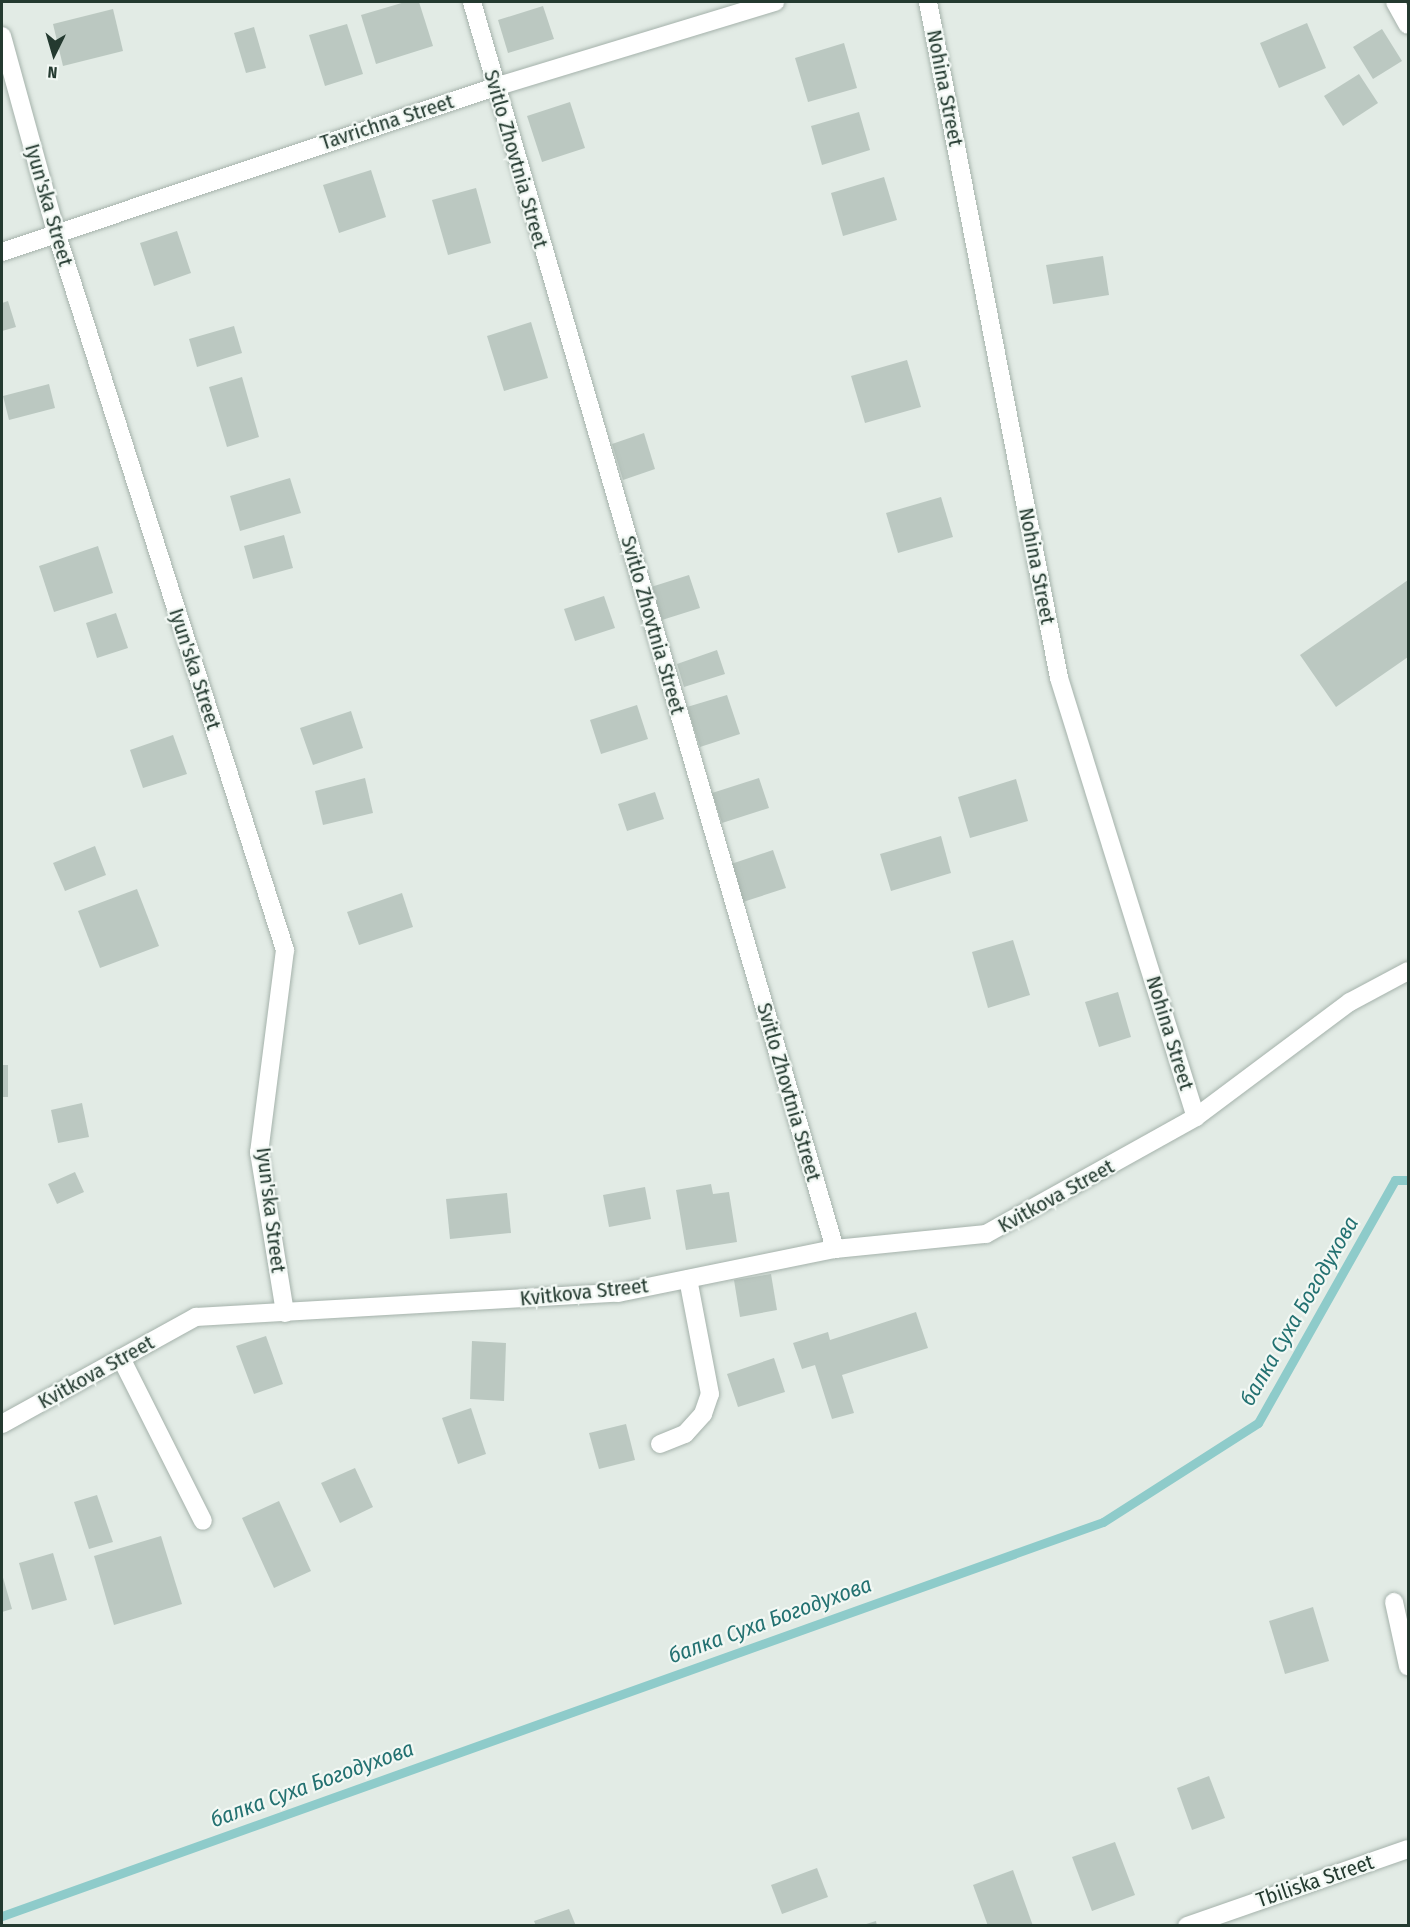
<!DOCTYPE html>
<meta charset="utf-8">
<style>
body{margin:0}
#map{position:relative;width:1410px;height:1927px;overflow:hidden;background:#e2ebe5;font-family:"Fira Sans Condensed",sans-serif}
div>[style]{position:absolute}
.stream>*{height:9px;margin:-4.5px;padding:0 4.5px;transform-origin:4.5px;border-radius:4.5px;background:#8ecbca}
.building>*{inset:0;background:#bbc8c1}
.roads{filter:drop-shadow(0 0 2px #a5b2ab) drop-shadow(0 0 2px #a5b2ab)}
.minor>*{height:18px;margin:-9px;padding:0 9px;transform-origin:9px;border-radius:9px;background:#fff}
span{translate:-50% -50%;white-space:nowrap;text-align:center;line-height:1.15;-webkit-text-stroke:4.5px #f2f8f4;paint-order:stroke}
.street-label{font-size:21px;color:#243a30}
.water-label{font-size:22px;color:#237171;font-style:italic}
.frame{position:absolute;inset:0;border:3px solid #243a30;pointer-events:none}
.north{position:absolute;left:24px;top:24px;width:60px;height:60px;-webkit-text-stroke:4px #f2f8f4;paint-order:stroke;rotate:185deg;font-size:16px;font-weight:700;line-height:24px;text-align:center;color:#243a30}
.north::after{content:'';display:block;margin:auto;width:21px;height:27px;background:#243a30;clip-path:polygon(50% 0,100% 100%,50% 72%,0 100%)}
</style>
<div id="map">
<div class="stream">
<i style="left:2px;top:1916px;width:1169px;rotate:-19.69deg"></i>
<i style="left:1103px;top:1522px;width:184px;rotate:-32.6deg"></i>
<i style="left:1258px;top:1423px;width:279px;rotate:-60.6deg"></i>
<i style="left:1395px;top:1180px;width:13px"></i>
</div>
<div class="building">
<i style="clip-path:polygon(405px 2px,419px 2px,433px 46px,376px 64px,361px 15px)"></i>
<i style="clip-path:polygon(543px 6px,554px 39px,508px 53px,498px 20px)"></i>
<i style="clip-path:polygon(113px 9px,123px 51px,63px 66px,53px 24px)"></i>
<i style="clip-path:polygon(1307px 23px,1326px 68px,1279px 88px,1260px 43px)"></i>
<i style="clip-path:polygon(347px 24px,363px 74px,325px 86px,309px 35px)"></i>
<i style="clip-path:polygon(254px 27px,266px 68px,246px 73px,234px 33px)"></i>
<i style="clip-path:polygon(1382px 29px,1402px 61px,1373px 79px,1353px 47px)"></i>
<i style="clip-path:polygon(844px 43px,857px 88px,808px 102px,795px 58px)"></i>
<i style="clip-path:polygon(1359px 74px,1378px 103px,1343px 126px,1324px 96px)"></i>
<i style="clip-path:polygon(570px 102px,585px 148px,542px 162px,527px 116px)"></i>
<i style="clip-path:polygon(859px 112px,870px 150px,822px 165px,811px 126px)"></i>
<i style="clip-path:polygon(371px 170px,386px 217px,339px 233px,323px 185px)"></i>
<i style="clip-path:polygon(884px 177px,897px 220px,843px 236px,831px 193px)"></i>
<i style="clip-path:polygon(476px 188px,491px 243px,448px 255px,432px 200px)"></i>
<i style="clip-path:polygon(177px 231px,191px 273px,154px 286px,140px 243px)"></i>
<i style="clip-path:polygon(1103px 256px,1109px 295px,1053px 304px,1046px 265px)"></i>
<i style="clip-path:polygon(8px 301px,16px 327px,2px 331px,2px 303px)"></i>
<i style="clip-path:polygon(531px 322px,548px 378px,504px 391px,487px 336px)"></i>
<i style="clip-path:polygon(234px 326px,242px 353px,197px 367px,189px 339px)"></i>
<i style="clip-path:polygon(907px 360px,921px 407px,865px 423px,851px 376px)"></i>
<i style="clip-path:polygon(242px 377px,259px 437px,227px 447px,209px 387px)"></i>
<i style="clip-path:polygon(49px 384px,55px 408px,9px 420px,3px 396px)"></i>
<i style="clip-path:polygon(644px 433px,655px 469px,623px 480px,612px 444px)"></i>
<i style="clip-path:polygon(290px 478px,301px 513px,240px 531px,230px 496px)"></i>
<i style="clip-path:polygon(941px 497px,953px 537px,898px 553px,886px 513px)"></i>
<i style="clip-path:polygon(284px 535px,293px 568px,253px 579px,244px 546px)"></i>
<i style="clip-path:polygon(98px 546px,113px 593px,54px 612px,39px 566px)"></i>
<i style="clip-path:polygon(689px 575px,700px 608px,662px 620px,651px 587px)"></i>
<i style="clip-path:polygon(1408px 580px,1408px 657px,1336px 707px,1300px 655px)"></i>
<i style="clip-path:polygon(604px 596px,615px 628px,575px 641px,564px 609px)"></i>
<i style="clip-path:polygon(116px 613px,128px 648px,97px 658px,86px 623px)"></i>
<i style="clip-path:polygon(717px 650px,725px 674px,684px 687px,677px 664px)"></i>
<i style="clip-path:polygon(727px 695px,740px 734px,700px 747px,687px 707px)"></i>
<i style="clip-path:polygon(637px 705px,648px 739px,601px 754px,590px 720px)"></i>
<i style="clip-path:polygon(351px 711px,363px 748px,313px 765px,300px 728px)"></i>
<i style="clip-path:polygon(173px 735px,187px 774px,143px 788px,130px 750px)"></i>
<i style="clip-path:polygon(365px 778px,373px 813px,323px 825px,315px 791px)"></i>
<i style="clip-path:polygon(759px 778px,769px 808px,722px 823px,712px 793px)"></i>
<i style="clip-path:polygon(1016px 779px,1028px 821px,970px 838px,958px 797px)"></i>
<i style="clip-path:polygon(655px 792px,664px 819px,627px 831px,618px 804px)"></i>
<i style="clip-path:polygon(941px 836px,951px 873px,891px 891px,880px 854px)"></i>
<i style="clip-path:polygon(95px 846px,106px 875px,65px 891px,53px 863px)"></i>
<i style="clip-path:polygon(773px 850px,786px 888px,743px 902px,731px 864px)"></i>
<i style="clip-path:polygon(137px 889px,159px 946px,100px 968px,78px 911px)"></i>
<i style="clip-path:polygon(402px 893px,413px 927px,359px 945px,347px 912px)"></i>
<i style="clip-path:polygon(1013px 940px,1030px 995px,988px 1008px,972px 952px)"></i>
<i style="clip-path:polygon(1118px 992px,1131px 1037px,1099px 1047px,1085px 1002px)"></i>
<i style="clip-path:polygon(2px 1065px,8px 1065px,8px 1097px,2px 1097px)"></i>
<i style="clip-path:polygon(82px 1103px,89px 1137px,58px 1143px,51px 1110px)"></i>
<i style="clip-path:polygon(75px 1172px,84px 1192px,57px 1204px,48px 1184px)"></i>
<i style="clip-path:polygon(711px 1184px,713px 1194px,729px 1192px,737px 1242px,686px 1250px,676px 1190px)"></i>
<i style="clip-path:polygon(645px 1187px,651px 1219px,609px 1227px,603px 1195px)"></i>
<i style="clip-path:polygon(507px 1193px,511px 1233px,450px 1239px,446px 1199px)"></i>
<i style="clip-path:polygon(771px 1274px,777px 1310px,740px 1317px,734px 1280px)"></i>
<i style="clip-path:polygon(916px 1312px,928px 1348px,842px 1375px,854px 1413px,832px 1419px,815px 1365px,802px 1369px,793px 1343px,828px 1332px,830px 1340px)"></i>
<i style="clip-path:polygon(266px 1336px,283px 1384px,254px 1394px,236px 1346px)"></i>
<i style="clip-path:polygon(472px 1341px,506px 1343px,504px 1401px,470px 1399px)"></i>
<i style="clip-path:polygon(774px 1358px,785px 1392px,738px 1407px,727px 1374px)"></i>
<i style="clip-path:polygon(471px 1408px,486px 1454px,458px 1464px,442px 1418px)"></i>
<i style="clip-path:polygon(626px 1424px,635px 1460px,599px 1469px,589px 1433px)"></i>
<i style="clip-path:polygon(355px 1468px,373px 1507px,340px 1523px,321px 1483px)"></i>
<i style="clip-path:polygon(97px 1495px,113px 1542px,89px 1549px,74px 1502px)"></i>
<i style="clip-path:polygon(279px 1501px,311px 1571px,274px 1588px,242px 1518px)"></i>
<i style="clip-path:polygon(161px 1536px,182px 1604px,114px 1625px,94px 1556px)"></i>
<i style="clip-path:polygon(53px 1553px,67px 1600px,32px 1610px,19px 1563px)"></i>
<i style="clip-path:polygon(2px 1574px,12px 1609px,2px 1612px)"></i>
<i style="clip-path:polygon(1313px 1607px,1329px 1661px,1285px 1674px,1269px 1621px)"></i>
<i style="clip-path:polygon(1209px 1776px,1225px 1818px,1192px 1830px,1177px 1788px)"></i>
<i style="clip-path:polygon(1115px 1842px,1135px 1895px,1092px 1911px,1072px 1857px)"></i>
<i style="clip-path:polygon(817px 1868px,828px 1897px,782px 1914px,771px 1885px)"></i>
<i style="clip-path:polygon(1013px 1870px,1033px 1926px,988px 1926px,973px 1885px)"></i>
<i style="clip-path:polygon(569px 1909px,576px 1926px,536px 1926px,534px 1921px)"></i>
<i style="clip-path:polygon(876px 1921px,877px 1926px,864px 1926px,863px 1925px)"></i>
</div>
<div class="roads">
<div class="minor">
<i style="left:472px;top:2px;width:1299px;rotate:73.77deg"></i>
<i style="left:928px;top:2px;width:689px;rotate:79.03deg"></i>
<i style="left:1059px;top:678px;width:460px;rotate:72.7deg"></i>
<i style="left:1395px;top:2px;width:26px;rotate:61deg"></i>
<i style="left:2px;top:36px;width:203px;rotate:74.6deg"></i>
<i style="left:56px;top:232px;width:754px;rotate:72.31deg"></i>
<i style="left:285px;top:950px;width:204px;rotate:97.3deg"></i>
<i style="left:259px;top:1152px;width:163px;rotate:80.8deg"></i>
<i style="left:2px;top:252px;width:520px;rotate:-18.5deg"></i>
<i style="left:495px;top:87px;width:293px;rotate:-16.9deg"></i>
<i style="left:121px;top:1358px;width:182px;rotate:63.3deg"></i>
<i style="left:2px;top:1424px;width:222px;rotate:-28.9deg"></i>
<i style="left:196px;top:1317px;width:423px;rotate:-3.3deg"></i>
<i style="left:618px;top:1293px;width:221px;rotate:-11.5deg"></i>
<i style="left:835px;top:1249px;width:152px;rotate:-5.7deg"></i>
<i style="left:986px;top:1234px;width:240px;rotate:-29.1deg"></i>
<i style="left:1196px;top:1117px;width:192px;rotate:-36.8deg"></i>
<i style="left:1350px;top:1002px;width:66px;rotate:-28.1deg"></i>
<i style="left:660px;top:1444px;width:27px;rotate:-22deg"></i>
<i style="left:685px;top:1434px;width:27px;rotate:-48deg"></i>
<i style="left:703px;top:1414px;width:21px;rotate:-71deg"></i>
<i style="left:710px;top:1394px;width:117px;rotate:-100.8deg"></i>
<i style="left:1394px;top:1602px;width:66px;rotate:77.7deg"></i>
<i style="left:1187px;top:1926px;width:234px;rotate:-19.2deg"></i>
</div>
</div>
<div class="street-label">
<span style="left:945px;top:88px;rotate:79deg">Nohina Street</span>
<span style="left:387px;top:122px;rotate:-18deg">Tavrichna Street</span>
<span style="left:516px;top:159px;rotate:74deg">Svitlo Zhovtnia Street</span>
<span style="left:49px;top:205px;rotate:74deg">Iyun'ska Street</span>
<span style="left:1037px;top:566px;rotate:79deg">Nohina Street</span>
<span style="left:653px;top:625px;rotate:74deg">Svitlo Zhovtnia Street</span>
<span style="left:195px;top:669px;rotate:72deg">Iyun'ska Street</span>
<span style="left:1170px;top:1033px;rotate:73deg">Nohina Street</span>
<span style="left:789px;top:1092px;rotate:74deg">Svitlo Zhovtnia Street</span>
<span style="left:1056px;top:1196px;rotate:-29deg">Kvitkova Street</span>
<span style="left:271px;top:1210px;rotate:83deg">Iyun'ska Street</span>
<span style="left:584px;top:1292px;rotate:-6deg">Kvitkova Street</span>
<span style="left:96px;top:1372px;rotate:-29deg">Kvitkova Street</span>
<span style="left:1315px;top:1881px;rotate:-19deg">Tbiliska Street</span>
</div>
<div class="water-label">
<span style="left:1299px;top:1311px;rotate:-60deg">балка Суха Богодухова</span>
<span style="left:770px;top:1620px;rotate:-20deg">балка Суха Богодухова</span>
<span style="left:312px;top:1784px;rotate:-20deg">балка Суха Богодухова</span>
</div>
<div class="frame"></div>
<div class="north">N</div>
</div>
